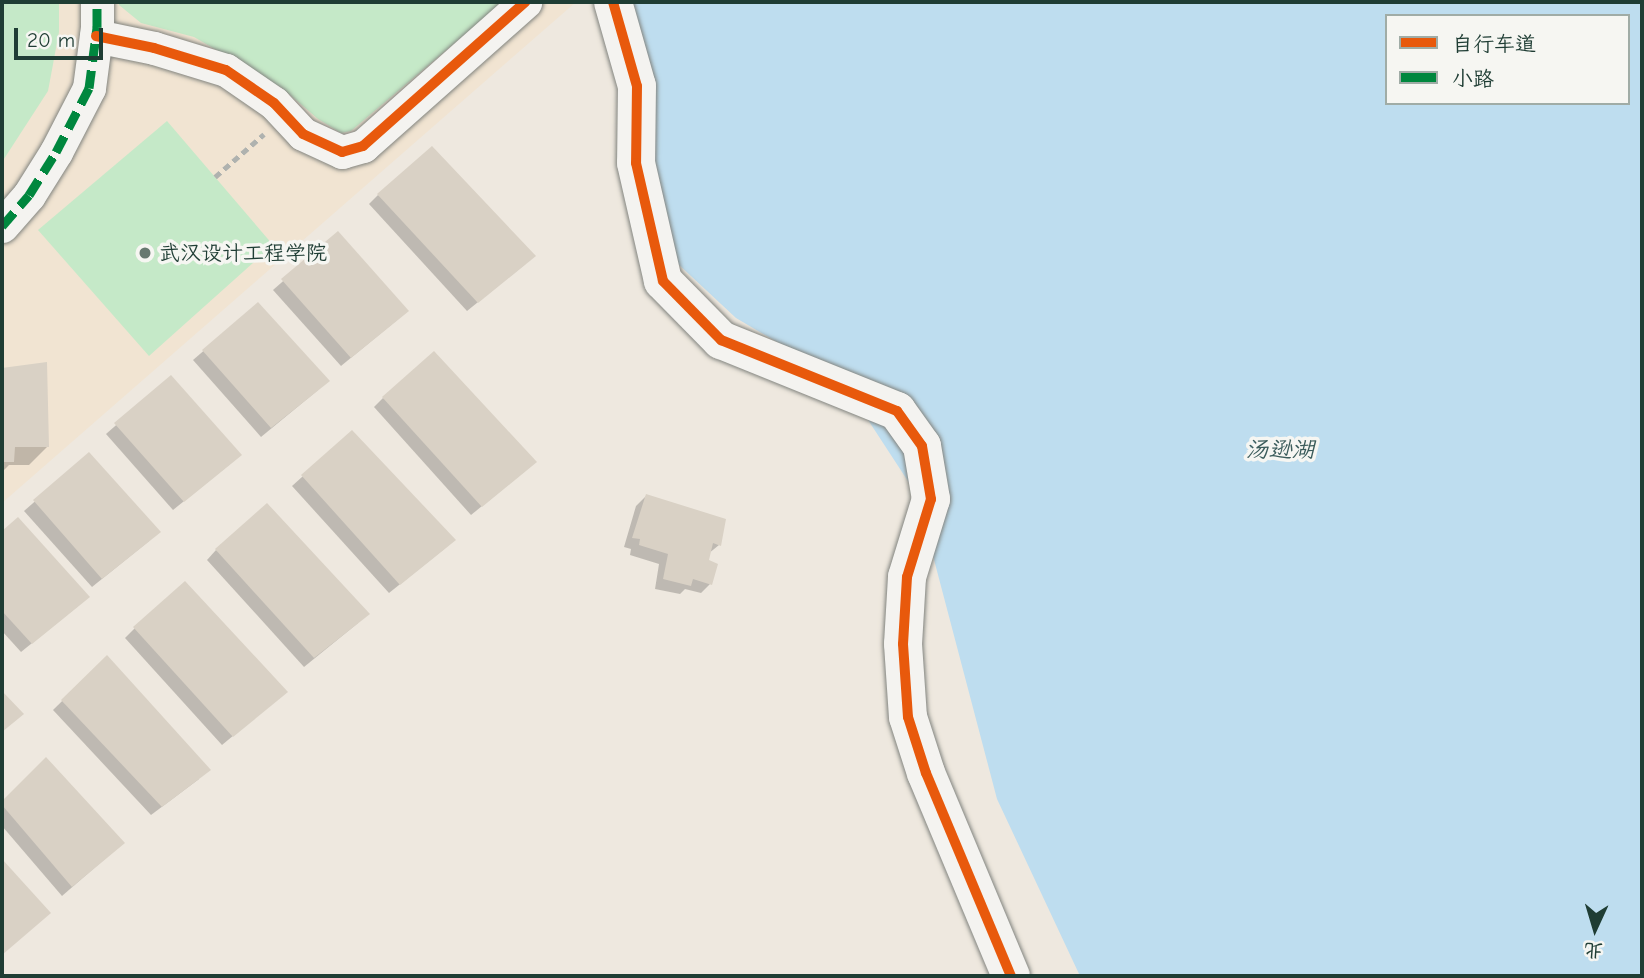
<!DOCTYPE html>
<meta charset="utf-8">
<style>
body{margin:0}
#map{position:relative;width:1644px;height:978px;overflow:hidden;background:#eee8df;font-family:"Comic Neue","LXGW WenKai TC",sans-serif}
div>[style]{position:absolute}
.built>*{inset:0;background:#f1e4d2}
.green>*{inset:0;background:#c5e9c8}
.water>*{inset:0;background:#beddef}
.shadow>*{inset:0;background:#0003}
.building>*{inset:0;background:#d9d1c5}
.path>*{height:4.5px;margin-top:-2.25px;transform-origin:0;background:repeating-linear-gradient(90deg,#afb2af 0 7px,transparent 0 12px)}
.roads{filter:drop-shadow(0 0 2px #82847f) drop-shadow(0 0 2px #82847f)}
.street>*{height:33px;margin:-16.5px;padding:0 16.5px;transform-origin:16.5px;border-radius:16.5px;background:#f4f3f0}
.secondary>*{height:38px;margin:-19px;padding:0 19px;transform-origin:19px;border-radius:19px;background:#f4f3f0}
.quiet>*{height:9px;margin-top:-4.5px;transform-origin:0;background:repeating-linear-gradient(90deg,#00873e 0 18px,transparent 0 27px)}
.cycleway>*{height:10px;margin:-5px;padding:0 5px;transform-origin:5px;border-radius:5px;background:#e8590c}
.dots>*{width:19px;height:19px;translate:-50% -50%;box-sizing:border-box;border:4px solid #f6f6f2;border-radius:50%}
span{translate:-50% -50%;white-space:nowrap;text-align:center;line-height:1.15;-webkit-text-stroke:7px #f6f6f2;paint-order:stroke}
.poi-label{font-size:21px;color:#1f3d34}
.left{translate:0 -50%;text-align:left}
.water-label{font-size:23px;color:#3b5c5b;font-style:italic}
.frame{position:absolute;inset:0;border:4px solid #1f3d34;pointer-events:none}
.legend{position:absolute;left:1385px;top:14px;width:245px;height:91px;box-sizing:border-box;background:#f6f6f2;border:2px solid #a0aca6;margin:0;padding:9px 12px;list-style:none;font-size:21px;color:#1f3d34}
.legend li{display:flex;align-items:center;gap:14px;height:35px}
.legend b{width:35px;border:2px solid #a0aca6}
.north{position:absolute;left:1560px;top:894px;width:70px;height:70px;-webkit-text-stroke:5px #f6f6f2;paint-order:stroke;rotate:184deg;font-size:19px;font-weight:700;line-height:28px;text-align:center;color:#1f3d34}
.north::after{content:'';display:block;margin:auto;width:24px;height:32px;background:#1f3d34;clip-path:polygon(50% 0,100% 100%,50% 72%,0 100%)}
.scale{position:absolute;left:14px;top:28px;width:89px;height:32px;box-sizing:border-box;border:4px solid #1f3d34;border-top:0;padding-left:9px;font-size:21px;line-height:24px;white-space:nowrap;color:#1f3d34;-webkit-text-stroke:5px #f6f6f2;paint-order:stroke}
</style>
<div id="map">
<div class="built">
<i style="clip-path:polygon(2px 2px,576px 2px,2px 503px)"></i>
</div>
<div class="green">
<i style="clip-path:polygon(2px 2px,59px 2px,59px 32px,48px 91px,2px 162px)"></i>
<i style="clip-path:polygon(119px 2px,503px 2px,351px 131px,341px 133px,318px 119px,282px 88px,194px 37px,141px 23px,119px 5px)"></i>
<i style="clip-path:polygon(167px 121px,273px 245px,149px 356px,38px 230px)"></i>
</div>
<div class="water">
<i style="clip-path:polygon(evenodd,621px 2px,1642px 2px,1642px 976px,1080px 976px,997px 799px,917px 495px,842px 380px,736px 318px,662px 249px,621px 2px,1387px 16px,1628px 16px,1628px 103px,1387px 103px,1387px 16px)"></i>
</div>
<div class="shadow">
<i style="clip-path:polygon(378px 195px,524px 265px,467px 311px,369px 204px)"></i>
<i style="clip-path:polygon(338px 233px,397px 320px,341px 366px,273px 290px)"></i>
<i style="clip-path:polygon(258px 304px,318px 390px,261px 437px,193px 360px)"></i>
<i style="clip-path:polygon(45px 364px,48px 446px,29px 465px,9px 465px,2px 472px,2px 369px)"></i>
<i style="clip-path:polygon(171px 377px,230px 464px,173px 510px,106px 434px)"></i>
<i style="clip-path:polygon(383px 398px,525px 471px,471px 515px,374px 407px)"></i>
<i style="clip-path:polygon(352px 432px,444px 549px,389px 593px,292px 486px)"></i>
<i style="clip-path:polygon(89px 454px,149px 541px,92px 587px,24px 511px)"></i>
<i style="clip-path:polygon(646px 496px,719px 545px,708px 554px,710px 584px,701px 593px,685px 589px,680px 594px,655px 589px,659px 564px,630px 555px,631px 549px,624px 547px,636px 506px)"></i>
<i style="clip-path:polygon(18px 520px,78px 606px,21px 652px,2px 631px,2px 534px)"></i>
<i style="clip-path:polygon(216px 550px,358px 623px,304px 667px,207px 560px)"></i>
<i style="clip-path:polygon(135px 628px,286px 692px,222px 745px,125px 638px)"></i>
<i style="clip-path:polygon(107px 657px,199px 779px,151px 815px,53px 710px)"></i>
<i style="clip-path:polygon(46px 759px,123px 843px,62px 896px,2px 826px,2px 804px)"></i>
</div>
<div class="building">
<i style="clip-path:polygon(432px 146px,536px 256px,478px 303px,377px 194px)"></i>
<i style="clip-path:polygon(338px 231px,409px 311px,351px 358px,281px 279px)"></i>
<i style="clip-path:polygon(258px 302px,330px 381px,271px 428px,202px 350px)"></i>
<i style="clip-path:polygon(434px 351px,537px 462px,482px 507px,382px 397px)"></i>
<i style="clip-path:polygon(47px 362px,49px 447px,15px 447px,14px 462px,2px 462px,2px 368px)"></i>
<i style="clip-path:polygon(171px 375px,242px 455px,184px 502px,114px 423px)"></i>
<i style="clip-path:polygon(352px 430px,456px 540px,400px 585px,301px 475px)"></i>
<i style="clip-path:polygon(89px 452px,161px 532px,102px 579px,33px 500px)"></i>
<i style="clip-path:polygon(646px 494px,726px 519px,721px 546px,713px 543px,709px 560px,718px 564px,712px 585px,693px 579px,691px 586px,663px 579px,668px 554px,639px 545px,640px 539px,632px 538px)"></i>
<i style="clip-path:polygon(267px 503px,370px 614px,314px 658px,215px 549px)"></i>
<i style="clip-path:polygon(18px 517px,90px 597px,32px 644px,2px 611px,2px 531px)"></i>
<i style="clip-path:polygon(185px 581px,288px 692px,233px 737px,133px 627px)"></i>
<i style="clip-path:polygon(107px 655px,211px 770px,162px 807px,61px 700px)"></i>
<i style="clip-path:polygon(2px 691px,24px 714px,2px 732px)"></i>
<i style="clip-path:polygon(46px 757px,125px 843px,72px 887px,2px 805px,2px 801px)"></i>
<i style="clip-path:polygon(2px 859px,51px 913px,2px 955px)"></i>
</div>
<div class="path">
<i style="left:215px;top:177px;width:65px;rotate:-41.3deg"></i>
</div>
<div class="roads">
<div class="street">
<i style="left:96px;top:36px;width:59px;rotate:11.7deg"></i>
<i style="left:154px;top:48px;width:75px;rotate:17deg"></i>
<i style="left:226px;top:70px;width:58px;rotate:34.5deg"></i>
<i style="left:274px;top:103px;width:42px;rotate:46.9deg"></i>
<i style="left:303px;top:134px;width:43px;rotate:24.8deg"></i>
<i style="left:342px;top:152px;width:22px;rotate:-16deg"></i>
<i style="left:363px;top:146px;width:217px;rotate:-41.6deg"></i>
<i style="left:2px;top:226px;width:41px;rotate:-48.9deg"></i>
<i style="left:29px;top:195px;width:51px;rotate:-57.9deg"></i>
<i style="left:56px;top:152px;width:72px;rotate:-62.7deg"></i>
<i style="left:89px;top:88px;width:62px;rotate:-82.5deg"></i>
<i style="left:97px;top:27px;width:25px;rotate:-90deg"></i>
</div>
<div class="secondary">
<i style="left:613px;top:2px;width:87px;rotate:74.1deg"></i>
<i style="left:637px;top:86px;width:77px;rotate:90.7deg"></i>
<i style="left:636px;top:163px;width:121px;rotate:77.1deg"></i>
<i style="left:663px;top:281px;width:83px;rotate:45.5deg"></i>
<i style="left:721px;top:340px;width:190px;rotate:22deg"></i>
<i style="left:897px;top:411px;width:43px;rotate:54.5deg"></i>
<i style="left:922px;top:446px;width:54px;rotate:80.4deg"></i>
<i style="left:931px;top:499px;width:82px;rotate:107.1deg"></i>
<i style="left:907px;top:577px;width:67px;rotate:93.4deg"></i>
<i style="left:903px;top:644px;width:73px;rotate:86.1deg"></i>
<i style="left:908px;top:717px;width:59px;rotate:72.2deg"></i>
<i style="left:926px;top:773px;width:220px;rotate:67.3deg"></i>
</div>
</div>
<div class="quiet">
<i style="left:2px;top:226px;width:41px;rotate:-48.9deg"></i>
<i style="left:29px;top:195px;width:51px;rotate:-57.9deg"></i>
<i style="left:56px;top:152px;width:72px;rotate:-62.7deg"></i>
<i style="left:89px;top:88px;width:62px;rotate:-82.5deg"></i>
<i style="left:97px;top:27px;width:25px;rotate:-90deg"></i>
</div>
<div class="cycleway">
<i style="left:613px;top:2px;width:87px;rotate:74.1deg"></i>
<i style="left:637px;top:86px;width:77px;rotate:90.7deg"></i>
<i style="left:636px;top:163px;width:121px;rotate:77.1deg"></i>
<i style="left:663px;top:281px;width:83px;rotate:45.5deg"></i>
<i style="left:721px;top:340px;width:190px;rotate:22deg"></i>
<i style="left:897px;top:411px;width:43px;rotate:54.5deg"></i>
<i style="left:922px;top:446px;width:54px;rotate:80.4deg"></i>
<i style="left:931px;top:499px;width:82px;rotate:107.1deg"></i>
<i style="left:907px;top:577px;width:67px;rotate:93.4deg"></i>
<i style="left:903px;top:644px;width:73px;rotate:86.1deg"></i>
<i style="left:908px;top:717px;width:59px;rotate:72.2deg"></i>
<i style="left:926px;top:773px;width:220px;rotate:67.3deg"></i>
<i style="left:96px;top:36px;width:59px;rotate:11.7deg"></i>
<i style="left:154px;top:48px;width:75px;rotate:17deg"></i>
<i style="left:226px;top:70px;width:58px;rotate:34.5deg"></i>
<i style="left:274px;top:103px;width:42px;rotate:46.9deg"></i>
<i style="left:303px;top:134px;width:43px;rotate:24.8deg"></i>
<i style="left:342px;top:152px;width:22px;rotate:-16deg"></i>
<i style="left:363px;top:146px;width:217px;rotate:-41.6deg"></i>
</div>
<div class="dots">
<i style="left:145px;top:253px;background:#677970"></i>
</div>
<div class="poi-label">
<span class="left" style="left:159px;top:253px">武汉设计工程学院</span>
</div>
<div class="water-label">
<span style="left:1280px;top:450px">汤逊湖</span>
</div>
<div class="frame"></div>
<ul class="legend">
<li><b style="height:9px;background:#e8590c"></b>自行车道</li>
<li><b style="height:9px;background:#00873e"></b>小路</li>
</ul>
<div class="north">北</div>
<div class="scale">20 m</div>
</div>
